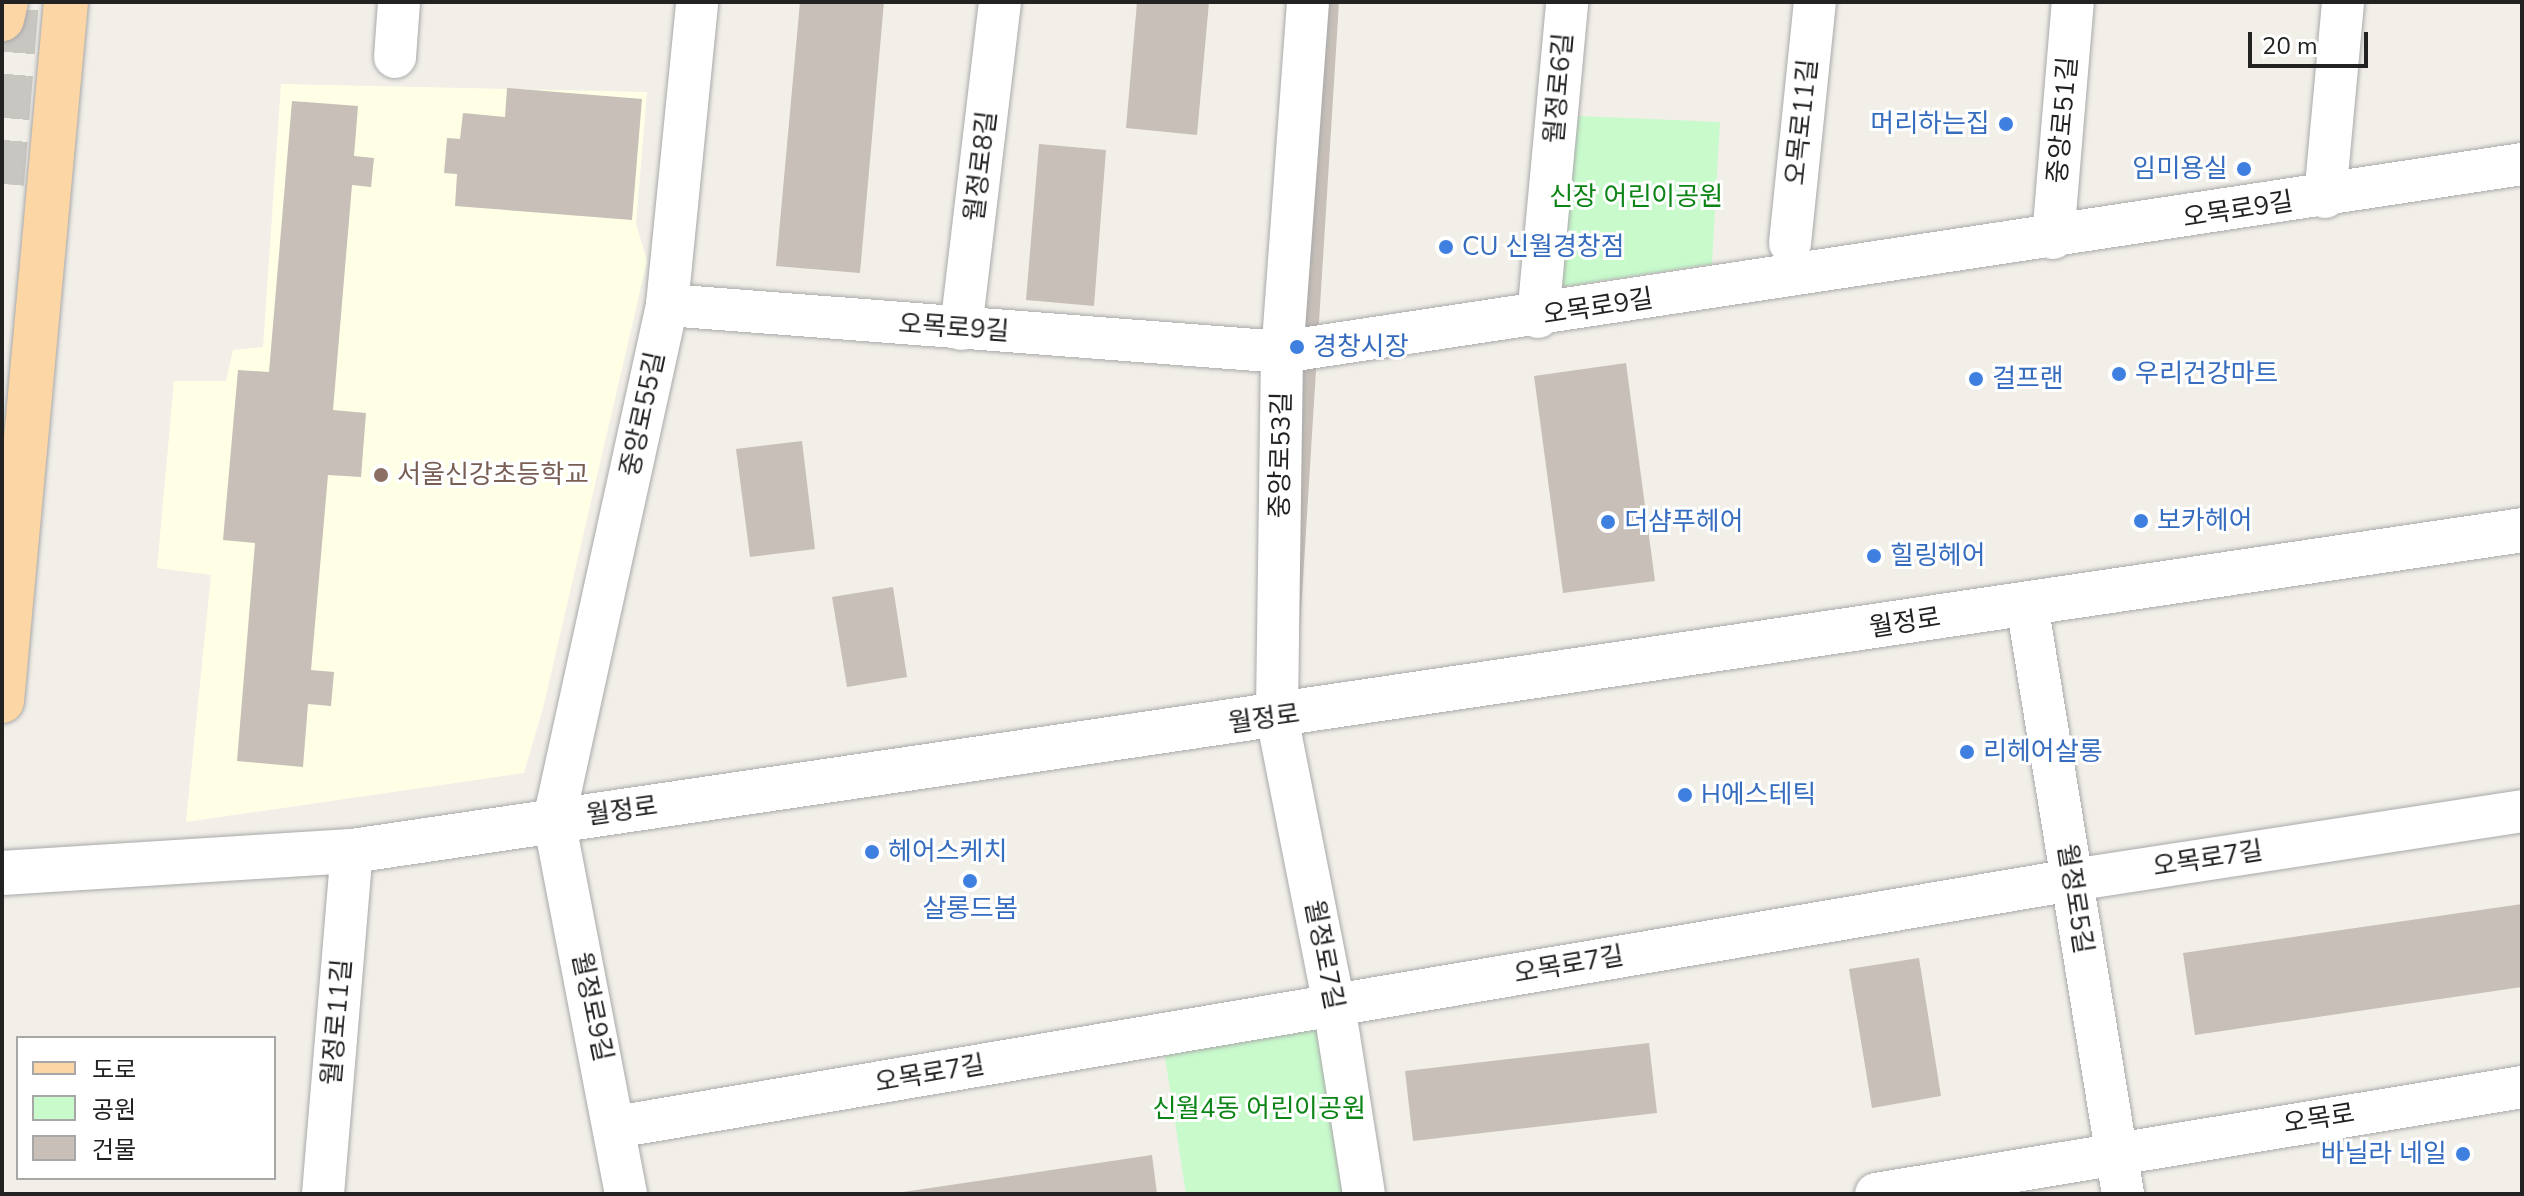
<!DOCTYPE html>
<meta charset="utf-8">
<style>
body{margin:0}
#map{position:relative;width:2524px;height:1196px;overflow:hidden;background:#f2efe9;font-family:"Nunito Sans","Noto Sans KR",sans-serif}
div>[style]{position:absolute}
.education>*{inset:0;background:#ffffe5}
.park>*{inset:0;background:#c8facc}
.building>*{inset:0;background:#c7bfb8}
.trunk-tunnel>*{height:44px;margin-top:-22px;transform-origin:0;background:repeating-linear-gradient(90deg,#c8c6c1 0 44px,transparent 0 66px)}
.roads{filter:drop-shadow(0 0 2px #a9a9a9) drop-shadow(0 0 2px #a9a9a9)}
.minor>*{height:42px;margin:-21px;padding:0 21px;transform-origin:21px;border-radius:21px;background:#fff}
.tertiary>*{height:44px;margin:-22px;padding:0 22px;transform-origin:22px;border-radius:22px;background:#fff}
.primary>*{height:44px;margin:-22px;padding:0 22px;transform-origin:22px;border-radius:22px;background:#fcd6a4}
.dots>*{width:22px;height:22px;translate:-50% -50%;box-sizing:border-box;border:4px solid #fff;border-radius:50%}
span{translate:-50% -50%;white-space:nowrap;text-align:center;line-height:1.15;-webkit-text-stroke:6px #fff;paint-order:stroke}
.street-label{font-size:26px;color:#222}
.shop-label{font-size:26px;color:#366cbe}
.right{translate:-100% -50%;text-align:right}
.left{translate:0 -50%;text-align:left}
.park-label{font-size:26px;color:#0c8416}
.education-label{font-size:26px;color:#785e54}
.frame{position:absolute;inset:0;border:4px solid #222;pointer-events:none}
.legend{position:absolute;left:16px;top:1036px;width:260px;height:144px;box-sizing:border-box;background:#fff;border:2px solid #a7a7a7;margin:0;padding:10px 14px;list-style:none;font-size:24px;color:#222}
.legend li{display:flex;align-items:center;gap:16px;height:40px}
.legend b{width:40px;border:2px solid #a7a7a7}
.scale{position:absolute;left:2248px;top:32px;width:120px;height:36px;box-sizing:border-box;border:4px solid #222;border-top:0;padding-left:10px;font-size:24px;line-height:28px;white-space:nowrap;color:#222;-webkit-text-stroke:6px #fff;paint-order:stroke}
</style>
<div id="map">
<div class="education">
<i style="clip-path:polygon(281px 84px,647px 92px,636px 224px,647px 261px,543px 708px,524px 773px,186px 822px,211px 575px,157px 568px,174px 381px,226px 381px,233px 350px,263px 347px)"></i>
</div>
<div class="park">
<i style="clip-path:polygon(1556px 115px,1720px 122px,1712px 264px,1541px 290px)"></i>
<i style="clip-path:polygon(1330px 1011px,1358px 1194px,1186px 1194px,1162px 1037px)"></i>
</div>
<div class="building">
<i style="clip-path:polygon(800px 2px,884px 2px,860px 273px,776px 266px)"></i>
<i style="clip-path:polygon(1137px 2px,1209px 2px,1197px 135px,1126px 128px)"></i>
<i style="clip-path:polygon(1294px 2px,1339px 2px,1296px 691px)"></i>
<i style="clip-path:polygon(507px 88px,642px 99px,632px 220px,455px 206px,457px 174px,444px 173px,447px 138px,460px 139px,463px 113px,505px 117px)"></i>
<i style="clip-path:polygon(292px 101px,358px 106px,354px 156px,374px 158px,371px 187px,352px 185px,333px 410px,366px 413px,361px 477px,328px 475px,311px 670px,334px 672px,331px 706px,308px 704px,303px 767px,237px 761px,255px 543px,223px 540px,238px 370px,269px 372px)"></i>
<i style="clip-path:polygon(1039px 144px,1106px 150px,1094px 306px,1026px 300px)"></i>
<i style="clip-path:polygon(1626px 363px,1655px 581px,1563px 593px,1534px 376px)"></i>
<i style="clip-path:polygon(802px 441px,815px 549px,750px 557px,736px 449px)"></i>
<i style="clip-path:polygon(893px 587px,907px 677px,847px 687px,832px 597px)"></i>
<i style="clip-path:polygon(2522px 904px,2522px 987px,2195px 1035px,2183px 953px)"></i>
<i style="clip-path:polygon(1919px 958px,1941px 1096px,1872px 1108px,1849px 969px)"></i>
<i style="clip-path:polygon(1649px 1043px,1657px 1113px,1413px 1141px,1405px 1071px)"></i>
<i style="clip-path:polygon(1152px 1155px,1157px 1194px,903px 1194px,903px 1192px)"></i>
</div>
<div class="trunk-tunnel">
<i style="left:2px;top:184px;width:183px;rotate:-85.3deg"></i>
</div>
<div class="roads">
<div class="minor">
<i style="left:1308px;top:2px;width:351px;rotate:94.2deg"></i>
<i style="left:1282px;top:352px;width:365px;rotate:90.8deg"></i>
<i style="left:1277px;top:717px;width:294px;rotate:78.8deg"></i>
<i style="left:1334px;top:1005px;width:191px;rotate:81deg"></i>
<i style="left:395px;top:57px;width:55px;rotate:-85.8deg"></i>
<i style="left:2325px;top:197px;width:196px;rotate:-84.7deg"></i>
<i style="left:2053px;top:238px;width:237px;rotate:-85.2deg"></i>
<i style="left:1790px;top:243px;width:242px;rotate:-84.1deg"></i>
<i style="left:667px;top:305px;width:617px;rotate:4.37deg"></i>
<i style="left:1282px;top:352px;width:1254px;rotate:-8.62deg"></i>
<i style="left:1538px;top:317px;width:316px;rotate:-84.7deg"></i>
<i style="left:961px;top:329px;width:329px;rotate:-83.2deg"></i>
<i style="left:2027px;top:604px;width:598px;rotate:80.76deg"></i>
<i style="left:616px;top:1127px;width:1477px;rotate:-9.63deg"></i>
<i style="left:2072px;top:880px;width:455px;rotate:-8.7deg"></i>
<i style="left:323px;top:1194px;width:344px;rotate:-85.2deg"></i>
<i style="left:626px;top:1194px;width:381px;rotate:-100.9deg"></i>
<i style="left:554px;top:820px;width:527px;rotate:-77.62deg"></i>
<i style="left:667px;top:305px;width:304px;rotate:-84.3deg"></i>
<i style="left:1876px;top:1194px;width:655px;rotate:-9.4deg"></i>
</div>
<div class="tertiary">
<i style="left:2px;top:873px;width:351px;rotate:-3.6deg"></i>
<i style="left:352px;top:851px;width:2194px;rotate:-8.41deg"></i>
</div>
<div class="primary">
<i style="left:2px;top:19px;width:17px;rotate:-77deg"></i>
<i style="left:2px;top:701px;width:702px;rotate:-84.77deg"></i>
</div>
</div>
<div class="dots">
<i style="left:2006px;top:124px;background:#3f7fe0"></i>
<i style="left:2244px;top:169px;background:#3f7fe0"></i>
<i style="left:1446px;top:247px;background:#3f7fe0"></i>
<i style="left:1297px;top:347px;background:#3f7fe0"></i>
<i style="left:2119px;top:374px;background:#3f7fe0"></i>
<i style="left:1976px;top:379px;background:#3f7fe0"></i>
<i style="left:381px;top:475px;background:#8d6e63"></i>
<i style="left:2141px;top:521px;background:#3f7fe0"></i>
<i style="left:1608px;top:522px;background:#3f7fe0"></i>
<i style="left:1874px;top:556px;background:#3f7fe0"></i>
<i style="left:1967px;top:752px;background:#3f7fe0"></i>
<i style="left:1685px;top:795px;background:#3f7fe0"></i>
<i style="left:872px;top:852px;background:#3f7fe0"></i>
<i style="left:970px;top:881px;background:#3f7fe0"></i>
<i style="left:2463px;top:1154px;background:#3f7fe0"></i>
</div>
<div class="street-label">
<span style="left:1559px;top:88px;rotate:-85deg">월정로6길</span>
<span style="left:2063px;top:120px;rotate:-85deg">중앙로51길</span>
<span style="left:1802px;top:122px;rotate:-84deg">오목로11길</span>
<span style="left:981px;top:166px;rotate:-83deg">월정로8길</span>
<span style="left:2238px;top:210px;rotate:-9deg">오목로9길</span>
<span style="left:1598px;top:307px;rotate:-9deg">오목로9길</span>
<span style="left:954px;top:328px;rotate:4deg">오목로9길</span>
<span style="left:643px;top:414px;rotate:-78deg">중앙로55길</span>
<span style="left:1281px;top:455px;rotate:-89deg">중앙로53길</span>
<span style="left:1905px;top:623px;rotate:-9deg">월정로</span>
<span style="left:1264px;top:719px;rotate:-8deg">월정로</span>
<span style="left:622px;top:811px;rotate:-8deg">월정로</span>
<span style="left:2208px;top:859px;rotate:-9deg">오목로7길</span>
<span style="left:2075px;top:899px;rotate:81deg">월정로5길</span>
<span style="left:1324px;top:955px;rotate:79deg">월정로7길</span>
<span style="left:1569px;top:965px;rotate:-10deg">오목로7길</span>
<span style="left:592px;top:1007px;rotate:78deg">월정로9길</span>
<span style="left:337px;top:1022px;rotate:-85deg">월정로11길</span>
<span style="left:930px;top:1074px;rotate:-10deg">오목로7길</span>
<span style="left:2319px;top:1119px;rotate:-9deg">오목로</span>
</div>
<div class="shop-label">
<span class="right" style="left:1990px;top:124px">머리하는집</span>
<span class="right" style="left:2228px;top:169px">임미용실</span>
<span class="left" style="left:1462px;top:247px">CU 신월경창점</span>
<span class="left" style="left:1313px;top:347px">경창시장</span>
<span class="left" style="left:2135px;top:374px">우리건강마트</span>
<span class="left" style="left:1992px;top:379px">걸프랜</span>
<span class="left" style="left:2157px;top:521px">보카헤어</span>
<span class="left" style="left:1624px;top:522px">더샴푸헤어</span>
<span class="left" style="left:1890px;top:556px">힐링헤어</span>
<span class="left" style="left:1983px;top:752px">리헤어살롱</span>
<span class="left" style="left:1701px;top:795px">H에스테틱</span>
<span class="left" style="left:888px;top:852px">헤어스케치</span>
<span style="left:970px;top:909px">살롱드봄</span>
<span class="right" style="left:2447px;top:1154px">바닐라 네일</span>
</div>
<div class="park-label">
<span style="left:1636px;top:197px">신장 어린이공원</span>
<span style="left:1259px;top:1109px">신월4동 어린이공원</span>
</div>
<div class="education-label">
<span class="left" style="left:397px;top:475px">서울신강초등학교</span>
</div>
<div class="frame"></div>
<ul class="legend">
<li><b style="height:10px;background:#fcd6a4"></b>도로</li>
<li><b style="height:22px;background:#c8facc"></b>공원</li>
<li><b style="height:22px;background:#c7bfb8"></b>건물</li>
</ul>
<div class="scale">20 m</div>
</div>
